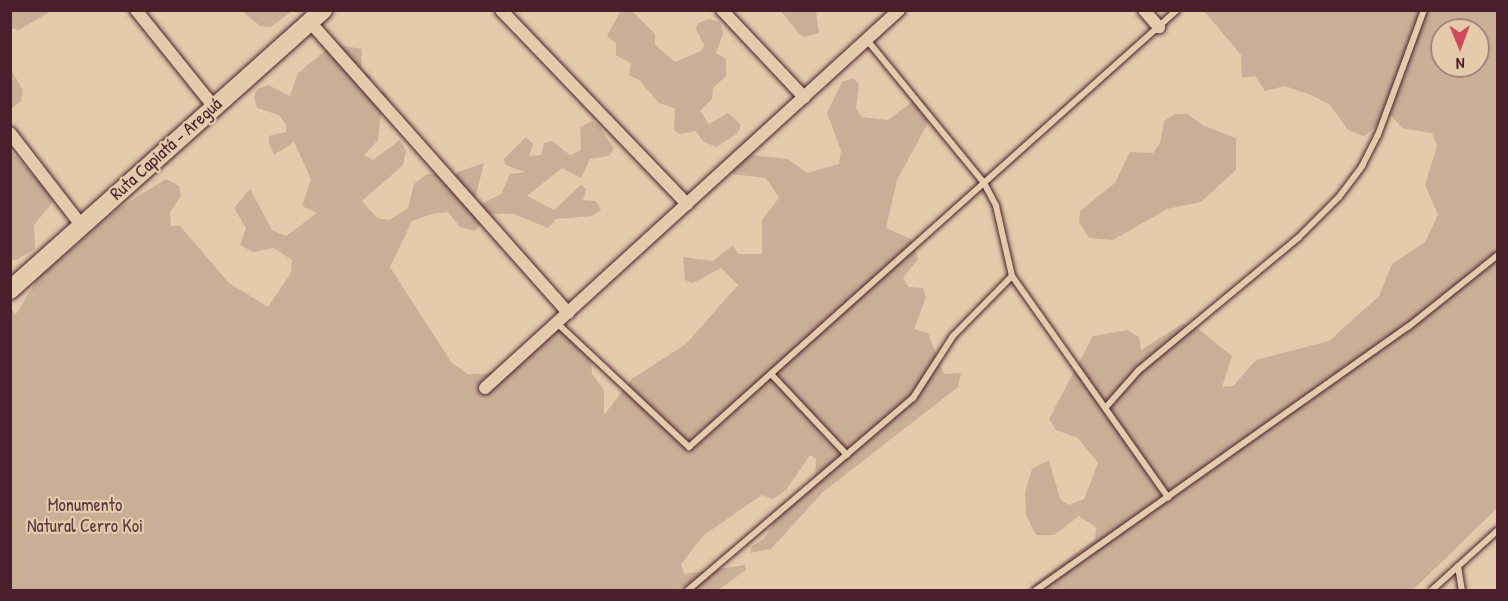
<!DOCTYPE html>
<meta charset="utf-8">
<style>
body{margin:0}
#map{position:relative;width:1508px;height:601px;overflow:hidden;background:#e3cbac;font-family:"Patrick Hand",sans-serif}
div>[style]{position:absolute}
.green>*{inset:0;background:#caaf97}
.roads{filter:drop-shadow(0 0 2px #4a1f2b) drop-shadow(0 0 2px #4a1f2b)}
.lane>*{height:6px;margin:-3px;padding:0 3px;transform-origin:3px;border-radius:3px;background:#e3cbac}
.street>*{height:12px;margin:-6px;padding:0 6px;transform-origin:6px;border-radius:6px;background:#e3cbac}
.primary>*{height:18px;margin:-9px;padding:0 9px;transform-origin:9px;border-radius:9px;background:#e3cbac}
span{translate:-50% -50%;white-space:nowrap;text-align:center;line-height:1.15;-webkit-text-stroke:4.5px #e3cbac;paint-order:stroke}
.street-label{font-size:18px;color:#4a1f2b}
.park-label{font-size:18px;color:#5d353b}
.frame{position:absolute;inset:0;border:12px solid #4a1f2b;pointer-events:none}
.north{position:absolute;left:1430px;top:18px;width:60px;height:60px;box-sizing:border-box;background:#e3cbac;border:2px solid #a68678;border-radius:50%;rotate:179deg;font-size:16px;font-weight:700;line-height:24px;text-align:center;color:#4a1f2b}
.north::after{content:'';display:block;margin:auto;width:21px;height:27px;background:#d1495b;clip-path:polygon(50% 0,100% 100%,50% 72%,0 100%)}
</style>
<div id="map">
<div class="green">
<i style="clip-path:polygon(10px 11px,11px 10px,51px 11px,19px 30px,11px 28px)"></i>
<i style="clip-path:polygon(242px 11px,292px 11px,271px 27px,260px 26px)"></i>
<i style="clip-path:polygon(632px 11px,655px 34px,655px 45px,675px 62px,701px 51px,704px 45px,696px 29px,698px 23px,709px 19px,720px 22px,723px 33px,716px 53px,726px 59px,726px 76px,713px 88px,712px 99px,700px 111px,709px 124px,728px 113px,741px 125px,737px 134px,716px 147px,703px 141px,696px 131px,679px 134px,674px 130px,675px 108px,659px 103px,639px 80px,629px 75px,631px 64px,616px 55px,616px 43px,607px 36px,620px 12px)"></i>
<i style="clip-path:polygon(781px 11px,816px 11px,819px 33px,804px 37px,799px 34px)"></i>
<i style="clip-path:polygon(evenodd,1204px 11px,1497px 11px,1497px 508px,1413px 590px,1026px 590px,1095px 539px,1096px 527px,1079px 516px,1054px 535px,1036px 535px,1026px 515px,1025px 492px,1032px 469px,1049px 460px,1060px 499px,1069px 505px,1084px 499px,1098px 463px,1078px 438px,1056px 430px,1049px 419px,1093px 336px,1128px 330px,1139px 337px,1141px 350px,1182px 324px,1195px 326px,1232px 356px,1222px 387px,1233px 386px,1256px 360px,1329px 341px,1379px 296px,1392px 264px,1425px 242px,1438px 215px,1425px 185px,1437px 146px,1432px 133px,1402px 128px,1391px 115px,1364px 136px,1348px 130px,1330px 105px,1313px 96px,1285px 86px,1265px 91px,1255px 76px,1242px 78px,1241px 55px,1204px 11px,1442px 30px,1478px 30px,1478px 66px,1442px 66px,1442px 30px)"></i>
<i style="clip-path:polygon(333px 44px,362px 49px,361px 71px,371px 76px,366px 88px,385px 92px,390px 101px,381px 110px,378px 140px,364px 155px,373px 160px,400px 140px,406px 151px,403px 165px,362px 201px,377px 218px,389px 220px,408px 208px,414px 184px,427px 174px,438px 174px,446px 184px,458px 172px,484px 163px,475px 199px,481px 204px,501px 194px,510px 174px,525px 172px,505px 165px,504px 159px,526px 137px,533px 144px,529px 156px,541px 155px,544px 143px,552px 141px,570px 155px,581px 150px,580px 127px,593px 121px,600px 127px,614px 149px,609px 156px,590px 159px,581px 178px,562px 168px,527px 196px,554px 210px,581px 185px,586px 189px,583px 200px,596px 201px,601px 210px,592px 216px,556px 219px,548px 228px,514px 214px,487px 214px,475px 231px,460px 227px,448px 212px,431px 214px,412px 221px,390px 267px,451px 362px,467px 374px,486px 374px,523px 358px,542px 345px,552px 328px,566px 328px,590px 354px,592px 374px,604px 390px,604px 415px,632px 379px,686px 344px,738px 285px,721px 268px,693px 283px,685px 280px,683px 257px,713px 261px,733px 245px,738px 254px,762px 254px,762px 220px,779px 198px,766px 178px,732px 174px,740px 154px,788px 159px,807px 173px,839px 164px,841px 150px,827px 113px,842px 82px,853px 78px,859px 84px,856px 109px,862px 117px,888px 120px,913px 101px,925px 107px,928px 123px,897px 180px,886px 228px,911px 239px,918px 259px,903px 278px,909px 287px,923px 288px,926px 297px,914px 329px,928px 333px,944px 374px,961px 373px,958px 387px,823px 492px,771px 549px,750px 553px,752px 546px,764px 539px,785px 505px,815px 483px,816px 459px,810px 455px,786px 490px,773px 499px,762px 495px,704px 535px,681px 564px,684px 574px,745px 565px,746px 570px,718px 590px,11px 590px,10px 308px,16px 314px,39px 277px,119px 208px,166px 179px,179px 186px,181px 196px,170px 212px,171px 226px,180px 226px,229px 283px,268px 307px,291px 273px,292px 260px,274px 248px,253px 252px,240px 245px,246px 228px,234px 208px,250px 189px,272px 230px,286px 236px,317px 213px,302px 206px,311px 179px,294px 142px,274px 155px,269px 143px,269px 136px,286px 132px,286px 125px,279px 115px,257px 108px,254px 97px,257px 89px,268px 85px,290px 96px,298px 73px)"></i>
<i style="clip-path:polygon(10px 68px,23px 90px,21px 101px,11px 109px)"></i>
<i style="clip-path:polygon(1175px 114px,1187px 114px,1204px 126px,1236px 138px,1236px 170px,1201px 202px,1167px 209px,1113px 240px,1089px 238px,1079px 222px,1080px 211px,1115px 183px,1130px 152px,1153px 153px,1160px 143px,1164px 121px)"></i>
<i style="clip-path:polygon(11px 151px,48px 192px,52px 203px,34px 225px,35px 249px,16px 260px,10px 259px)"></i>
</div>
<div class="roads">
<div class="lane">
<i style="left:867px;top:40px;width:185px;rotate:50.7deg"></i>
<i style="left:984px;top:183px;width:26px;rotate:62deg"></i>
<i style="left:996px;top:206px;width:72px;rotate:77.1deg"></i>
<i style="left:1012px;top:276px;width:271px;rotate:54.8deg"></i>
<i style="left:557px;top:323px;width:181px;rotate:43.2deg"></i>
<i style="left:689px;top:447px;width:655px;rotate:-41.84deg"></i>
<i style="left:771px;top:374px;width:111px;rotate:46.8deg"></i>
<i style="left:1107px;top:406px;width:48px;rotate:-48.4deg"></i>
<i style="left:1139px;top:370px;width:207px;rotate:-39.7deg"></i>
<i style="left:1298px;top:238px;width:58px;rotate:-45deg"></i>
<i style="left:1339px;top:197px;width:39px;rotate:-53deg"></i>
<i style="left:1362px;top:166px;width:35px;rotate:-63deg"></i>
<i style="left:1378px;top:135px;width:133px;rotate:-69.8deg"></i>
<i style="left:1458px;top:566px;width:24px;rotate:81deg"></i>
<i style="left:688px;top:590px;width:296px;rotate:-40.5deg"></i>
<i style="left:913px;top:398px;width:74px;rotate:-57.2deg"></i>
<i style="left:953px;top:336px;width:84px;rotate:-45.5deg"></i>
<i style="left:1036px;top:590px;width:456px;rotate:-35.3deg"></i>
<i style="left:1408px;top:327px;width:115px;rotate:-38.7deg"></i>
<i style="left:1432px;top:590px;width:89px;rotate:-42.3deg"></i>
</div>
<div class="street">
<i style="left:136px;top:10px;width:124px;rotate:51.2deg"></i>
<i style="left:501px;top:10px;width:269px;rotate:46.2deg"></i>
<i style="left:722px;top:10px;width:120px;rotate:46.7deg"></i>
<i style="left:1144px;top:10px;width:23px;rotate:49deg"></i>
<i style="left:310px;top:22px;width:389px;rotate:48.4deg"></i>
<i style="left:10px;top:133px;width:116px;rotate:52.3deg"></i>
<i style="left:485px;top:388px;width:561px;rotate:-42.4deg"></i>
</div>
<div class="primary">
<i style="left:10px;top:290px;width:420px;rotate:-41.8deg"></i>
</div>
</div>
<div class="street-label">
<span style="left:166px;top:149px;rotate:-42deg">Ruta Capiatá - Areguá</span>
</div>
<div class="park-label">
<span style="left:85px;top:516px">Monumento<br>Natural Cerro Koi</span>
</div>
<div class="frame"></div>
<div class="north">N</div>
</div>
